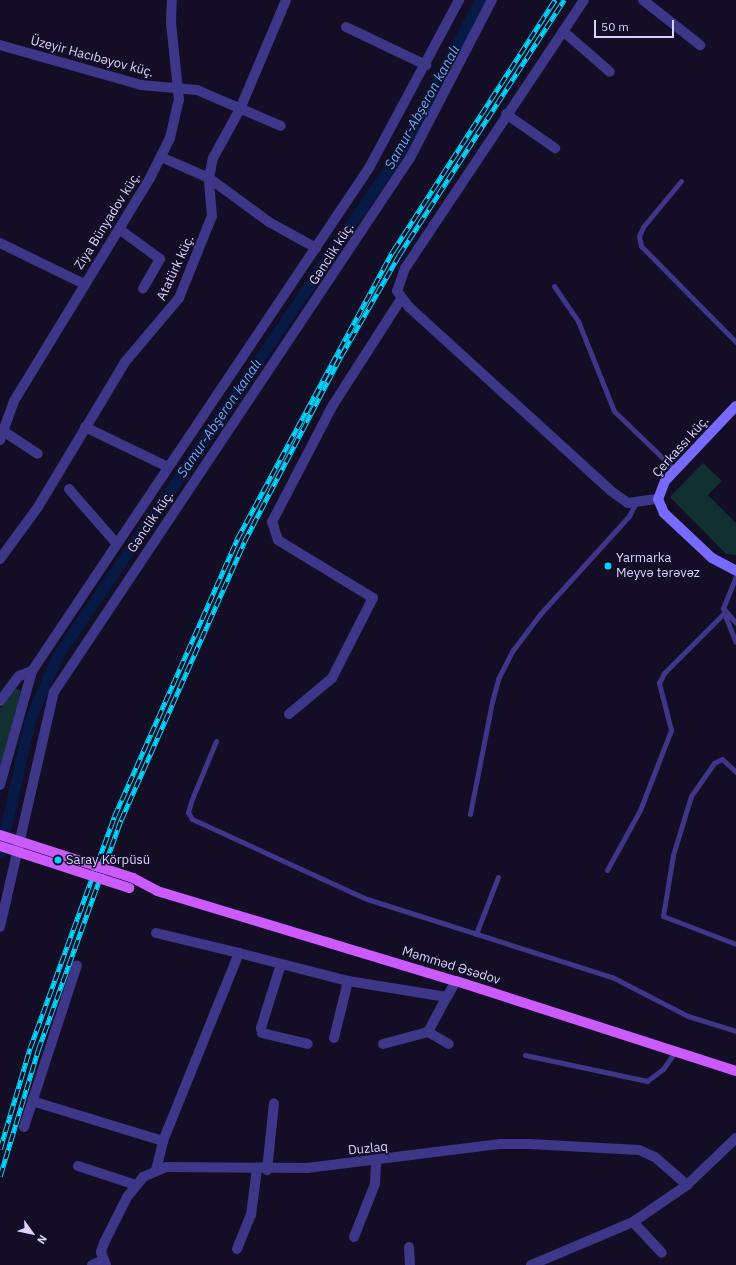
<!DOCTYPE html>
<meta charset="utf-8">
<style>
body{margin:0}
#map{position:relative;width:736px;height:1265px;overflow:hidden;background:#130e26;font-family:"IBM Plex Sans",sans-serif}
div>[style]{position:absolute}
.green>*{inset:0;background:#103031}
.canal>*{height:11px;margin:-5.5px;padding:0 5.5px;transform-origin:5.5px;border-radius:5.5px;background:#071a46}
.lane>*{height:5px;margin:-2.5px;padding:0 2.5px;transform-origin:2.5px;border-radius:2.5px;background:#3e3688}
.street>*{height:10px;margin:-5px;padding:0 5px;transform-origin:5px;border-radius:5px;background:#3e3688}
.secondary>*{height:10px;margin:-5px;padding:0 5px;transform-origin:5px;border-radius:5px;background:#766aff}
.primary>*{height:10px;margin:-5px;padding:0 5px;transform-origin:5px;border-radius:5px;background:#cb5aff}
.rail>*{height:4.5px;margin-top:-2.25px;transform-origin:0;background:repeating-linear-gradient(90deg,#130e26 0 9px,#00d6fe 0 18px);box-sizing:border-box;border-block:1px solid #00d6fe}
.primary-bridge>*{height:10px;margin:-5px;padding:0 5px;transform-origin:5px;border-radius:5px;background:#cb5aff}
.dots>*{width:11px;height:11px;translate:-50% -50%;box-sizing:border-box;border:2px solid #130e26;border-radius:50%}
span{translate:-50% -50%;white-space:nowrap;text-align:center;line-height:1.15;-webkit-text-stroke:3px #130e26;paint-order:stroke}
.street-label{font-size:13px;color:#dad3ff}
.poi-label{font-size:13px;color:#dad3ff}
.left{translate:0 -50%;text-align:left}
.water-label{font-size:14px;color:#61adff;font-style:italic}
.north{position:absolute;left:12px;top:1213px;width:40px;height:40px;-webkit-text-stroke:3px #130e26;paint-order:stroke;rotate:123deg;font-size:11px;font-weight:700;line-height:16px;text-align:center;color:#dad3ff}
.north::after{content:'';display:block;margin:auto;width:14px;height:18px;background:#dad3ff;clip-path:polygon(50% 0,100% 100%,50% 72%,0 100%)}
.scale{position:absolute;left:594px;top:20px;width:80px;height:18px;box-sizing:border-box;border:2px solid #dad3ff;border-top:0;padding-left:5px;font-size:12px;line-height:14px;white-space:nowrap;color:#dad3ff;-webkit-text-stroke:3px #130e26;paint-order:stroke}
</style>
<div id="map">
<div class="green">
<i style="clip-path:polygon(703px 463px,722px 481px,708px 495px,736px 523px,736px 555px,726px 554px,670px 497px)"></i>
<i style="clip-path:polygon(15px 688px,21px 691px,0 768px,0 709px)"></i>
</div>
<div class="canal">
<i style="left:0;top:853px;width:137px;rotate:-77.4deg"></i>
<i style="left:30px;top:719px;width:70px;rotate:-66.4deg"></i>
<i style="left:58px;top:655px;width:615px;rotate:-55.79deg"></i>
<i style="left:404px;top:146px;width:165px;rotate:-62.5deg"></i>
</div>
<div class="lane">
<i style="left:681px;top:181px;width:60px;rotate:129.6deg"></i>
<i style="left:643px;top:227px;width:10px;rotate:114deg"></i>
<i style="left:639px;top:236px;width:10px;rotate:79deg"></i>
<i style="left:641px;top:246px;width:135px;rotate:45.3deg"></i>
<i style="left:554px;top:286px;width:42px;rotate:55.6deg"></i>
<i style="left:578px;top:321px;width:97px;rotate:68.2deg"></i>
<i style="left:614px;top:411px;width:85px;rotate:44deg"></i>
<i style="left:736px;top:576px;width:35px;rotate:112deg"></i>
<i style="left:723px;top:608px;width:20px;rotate:49deg"></i>
<i style="left:216px;top:741px;width:63px;rotate:112.5deg"></i>
<i style="left:192px;top:799px;width:14px;rotate:107deg"></i>
<i style="left:188px;top:812px;width:8px;rotate:60deg"></i>
<i style="left:192px;top:819px;width:192px;rotate:24.6deg"></i>
<i style="left:367px;top:899px;width:257px;rotate:17.7deg"></i>
<i style="left:612px;top:977px;width:85px;rotate:27.2deg"></i>
<i style="left:688px;top:1016px;width:50px;rotate:17.4deg"></i>
<i style="left:736px;top:772px;width:19px;rotate:-137deg"></i>
<i style="left:722px;top:759px;width:9px;rotate:153deg"></i>
<i style="left:714px;top:763px;width:40px;rotate:124.9deg"></i>
<i style="left:691px;top:796px;width:62px;rotate:107deg"></i>
<i style="left:673px;top:855px;width:62px;rotate:99.3deg"></i>
<i style="left:663px;top:916px;width:78px;rotate:21deg"></i>
<i style="left:470px;top:814px;width:114px;rotate:-78.9deg"></i>
<i style="left:492px;top:702px;width:24px;rotate:-75deg"></i>
<i style="left:498px;top:679px;width:33px;rotate:-63deg"></i>
<i style="left:513px;top:650px;width:46px;rotate:-52.9deg"></i>
<i style="left:541px;top:613px;width:131px;rotate:-47.8deg"></i>
<i style="left:629px;top:516px;width:13px;rotate:-63deg"></i>
<i style="left:607px;top:870px;width:68px;rotate:-61.2deg"></i>
<i style="left:640px;top:810px;width:86px;rotate:-68.8deg"></i>
<i style="left:671px;top:730px;width:49px;rotate:-104.3deg"></i>
<i style="left:659px;top:683px;width:11px;rotate:-63deg"></i>
<i style="left:664px;top:673px;width:85px;rotate:-45deg"></i>
<i style="left:724px;top:613px;width:31px;rotate:68deg"></i>
<i style="left:476px;top:934px;width:61px;rotate:-68.9deg"></i>
<i style="left:525px;top:1055px;width:125px;rotate:12deg"></i>
<i style="left:647px;top:1081px;width:20px;rotate:-37deg"></i>
<i style="left:663px;top:1069px;width:21px;rotate:-55deg"></i>
</div>
<div class="street">
<i style="left:584px;top:0;width:322px;rotate:123.7deg"></i>
<i style="left:405px;top:268px;width:24px;rotate:109deg"></i>
<i style="left:397px;top:291px;width:20px;rotate:53deg"></i>
<i style="left:409px;top:307px;width:273px;rotate:42.3deg"></i>
<i style="left:611px;top:491px;width:21px;rotate:35deg"></i>
<i style="left:628px;top:503px;width:30px;rotate:-8deg"></i>
<i style="left:643px;top:0;width:73px;rotate:38.3deg"></i>
<i style="left:346px;top:27px;width:89px;rotate:25.4deg"></i>
<i style="left:563px;top:31px;width:62px;rotate:41.1deg"></i>
<i style="left:0;top:45px;width:147px;rotate:15.8deg"></i>
<i style="left:141px;top:85px;width:56px;rotate:5.1deg"></i>
<i style="left:197px;top:90px;width:91px;rotate:23.2deg"></i>
<i style="left:506px;top:114px;width:60px;rotate:34.8deg"></i>
<i style="left:161px;top:157px;width:52px;rotate:23.6deg"></i>
<i style="left:209px;top:178px;width:74px;rotate:36.3deg"></i>
<i style="left:269px;top:222px;width:54px;rotate:29deg"></i>
<i style="left:119px;top:229px;width:51px;rotate:36.2deg"></i>
<i style="left:160px;top:259px;width:34px;rotate:120deg"></i>
<i style="left:0;top:243px;width:93px;rotate:26deg"></i>
<i style="left:85px;top:427px;width:92px;rotate:25.7deg"></i>
<i style="left:0;top:429px;width:45px;rotate:33.3deg"></i>
<i style="left:0;top:440px;width:41px;rotate:-70.3deg"></i>
<i style="left:14px;top:401px;width:261px;rotate:-58.6deg"></i>
<i style="left:150px;top:178px;width:45px;rotate:-63.4deg"></i>
<i style="left:170px;top:138px;width:39px;rotate:-77deg"></i>
<i style="left:179px;top:100px;width:77px;rotate:-95.9deg"></i>
<i style="left:171px;top:23px;width:23px;rotate:-88deg"></i>
<i style="left:69px;top:489px;width:72px;rotate:49deg"></i>
<i style="left:0;top:559px;width:64px;rotate:-53.8deg"></i>
<i style="left:38px;top:507px;width:169px;rotate:-59deg"></i>
<i style="left:125px;top:362px;width:84px;rotate:-49.8deg"></i>
<i style="left:179px;top:298px;width:88px;rotate:-68.1deg"></i>
<i style="left:212px;top:216px;width:38px;rotate:-95deg"></i>
<i style="left:209px;top:178px;width:20px;rotate:-79deg"></i>
<i style="left:213px;top:158px;width:56px;rotate:-61.1deg"></i>
<i style="left:240px;top:109px;width:118px;rotate:-67.1deg"></i>
<i style="left:0;top:701px;width:31px;rotate:-53deg"></i>
<i style="left:19px;top:676px;width:14px;rotate:-21deg"></i>
<i style="left:32px;top:671px;width:605px;rotate:-56.18deg"></i>
<i style="left:369px;top:168px;width:191px;rotate:-61.8deg"></i>
<i style="left:289px;top:714px;width:56px;rotate:-39.9deg"></i>
<i style="left:332px;top:678px;width:90px;rotate:-62.9deg"></i>
<i style="left:373px;top:598px;width:111px;rotate:-148.6deg"></i>
<i style="left:278px;top:540px;width:19px;rotate:-108deg"></i>
<i style="left:272px;top:522px;width:132px;rotate:-62.5deg"></i>
<i style="left:333px;top:405px;width:126px;rotate:-57.3deg"></i>
<i style="left:0;top:785px;width:118px;rotate:-74.3deg"></i>
<i style="left:0;top:927px;width:241px;rotate:-77.1deg"></i>
<i style="left:54px;top:692px;width:642px;rotate:-56.31deg"></i>
<i style="left:410px;top:158px;width:178px;rotate:-62.6deg"></i>
<i style="left:156px;top:933px;width:85px;rotate:13.5deg"></i>
<i style="left:281px;top:964px;width:67px;rotate:107.4deg"></i>
<i style="left:261px;top:1028px;width:5px;rotate:79deg"></i>
<i style="left:262px;top:1033px;width:47px;rotate:13.4deg"></i>
<i style="left:428px;top:1032px;width:40px;rotate:-62deg"></i>
<i style="left:334px;top:1038px;width:59px;rotate:-76.2deg"></i>
<i style="left:383px;top:1044px;width:47px;rotate:-14.9deg"></i>
<i style="left:428px;top:1032px;width:24px;rotate:30deg"></i>
<i style="left:32px;top:1101px;width:137px;rotate:17deg"></i>
<i style="left:24px;top:1127px;width:170px;rotate:-71.9deg"></i>
<i style="left:78px;top:1166px;width:61px;rotate:18.1deg"></i>
<i style="left:156px;top:1170px;width:30px;rotate:-76deg"></i>
<i style="left:163px;top:1141px;width:203px;rotate:-68deg"></i>
<i style="left:239px;top:953px;width:113px;rotate:14.4deg"></i>
<i style="left:348px;top:981px;width:100px;rotate:9.2deg"></i>
<i style="left:447px;top:997px;width:18px;rotate:-61deg"></i>
<i style="left:267px;top:1170px;width:67px;rotate:-84deg"></i>
<i style="left:633px;top:1222px;width:42px;rotate:46.9deg"></i>
<i style="left:354px;top:1237px;width:57px;rotate:-68.4deg"></i>
<i style="left:375px;top:1184px;width:22px;rotate:-87deg"></i>
<i style="left:409px;top:1247px;width:18px;rotate:87deg"></i>
<i style="left:237px;top:1249px;width:37px;rotate:-68deg"></i>
<i style="left:251px;top:1215px;width:46px;rotate:-82.6deg"></i>
<i style="left:92px;top:1265px;width:12px;rotate:-24deg"></i>
<i style="left:106px;top:1265px;width:14px;rotate:-111deg"></i>
<i style="left:101px;top:1252px;width:9px;rotate:-72deg"></i>
<i style="left:104px;top:1243px;width:51px;rotate:-63.4deg"></i>
<i style="left:127px;top:1197px;width:26px;rotate:-51deg"></i>
<i style="left:143px;top:1177px;width:25px;rotate:-23deg"></i>
<i style="left:166px;top:1167px;width:141px;rotate:0.4deg"></i>
<i style="left:307px;top:1168px;width:195px;rotate:-7.1deg"></i>
<i style="left:501px;top:1144px;width:28px"></i>
<i style="left:529px;top:1144px;width:110px;rotate:3.1deg"></i>
<i style="left:639px;top:1150px;width:17px;rotate:24deg"></i>
<i style="left:655px;top:1157px;width:43px;rotate:41.2deg"></i>
<i style="left:531px;top:1265px;width:111px;rotate:-22.9deg"></i>
<i style="left:633px;top:1222px;width:65px;rotate:-34.4deg"></i>
<i style="left:687px;top:1185px;width:68px;rotate:-43.8deg"></i>
</div>
<div class="secondary">
<i style="left:736px;top:406px;width:103px;rotate:133.4deg"></i>
<i style="left:665px;top:481px;width:19px;rotate:111deg"></i>
<i style="left:658px;top:499px;width:15px;rotate:67deg"></i>
<i style="left:664px;top:513px;width:66px;rotate:43.2deg"></i>
<i style="left:712px;top:558px;width:27px;rotate:28deg"></i>
</div>
<div class="primary">
<i style="left:133px;top:878px;width:27px;rotate:28deg"></i>
<i style="left:157px;top:891px;width:312px;rotate:16.8deg"></i>
<i style="left:456px;top:981px;width:294px;rotate:17.8deg"></i>
</div>
<div class="rail">
<i style="left:0;top:1149px;width:105px;rotate:-73.5deg"></i>
<i style="left:30px;top:1048px;width:246px;rotate:-70deg"></i>
<i style="left:114px;top:817px;width:304px;rotate:-66.1deg"></i>
<i style="left:237px;top:539px;width:328px;rotate:-61.6deg"></i>
<i style="left:393px;top:251px;width:299px;rotate:-57.2deg"></i>
<i style="left:0;top:1176px;width:132px;rotate:-73.2deg"></i>
<i style="left:38px;top:1050px;width:245px;rotate:-70.2deg"></i>
<i style="left:121px;top:820px;width:304px;rotate:-66.1deg"></i>
<i style="left:244px;top:542px;width:210px;rotate:-62.5deg"></i>
<i style="left:341px;top:356px;width:116px;rotate:-60.1deg"></i>
<i style="left:399px;top:255px;width:304px;rotate:-57.1deg"></i>
</div>
<div class="primary-bridge">
<i style="left:0;top:835px;width:140px;rotate:17.9deg"></i>
<i style="left:0;top:846px;width:136px;rotate:18deg"></i>
</div>
<div class="dots">
<i style="left:608px;top:566px;background:#00d6fe"></i>
<i style="left:58px;top:860px;background:#00d6fe"></i>
</div>
<div class="street-label">
<span style="left:92px;top:57px;rotate:15deg">Üzeyir Hacıbəyov küç.</span>
<span style="left:108px;top:221px;rotate:-58deg">Ziya Bünyadov küç.</span>
<span style="left:332px;top:254px;rotate:-57deg">Gənclik küç.</span>
<span style="left:176px;top:268px;rotate:-65deg">Atatürk küç.</span>
<span style="left:681px;top:447px;rotate:-48deg">Çerkassı küç.</span>
<span style="left:151px;top:522px;rotate:-56deg">Gənclik küç.</span>
<span style="left:451px;top:966px;rotate:17deg">Məmməd Əsədov</span>
<span style="left:368px;top:1149px;rotate:-6deg">Duzlaq</span>
</div>
<div class="poi-label">
<span class="left" style="left:616px;top:566px">Yarmarka<br>Meyvә tәrәvәz</span>
<span class="left" style="left:66px;top:860px">Saray Körpüsü</span>
</div>
<div class="water-label">
<span style="left:422px;top:107px;rotate:-61deg">Samur-Abşeron kanalı</span>
<span style="left:219px;top:418px;rotate:-56deg">Samur-Abşeron kanalı</span>
</div>
<div class="north">N</div>
<div class="scale">50 m</div>
</div>
